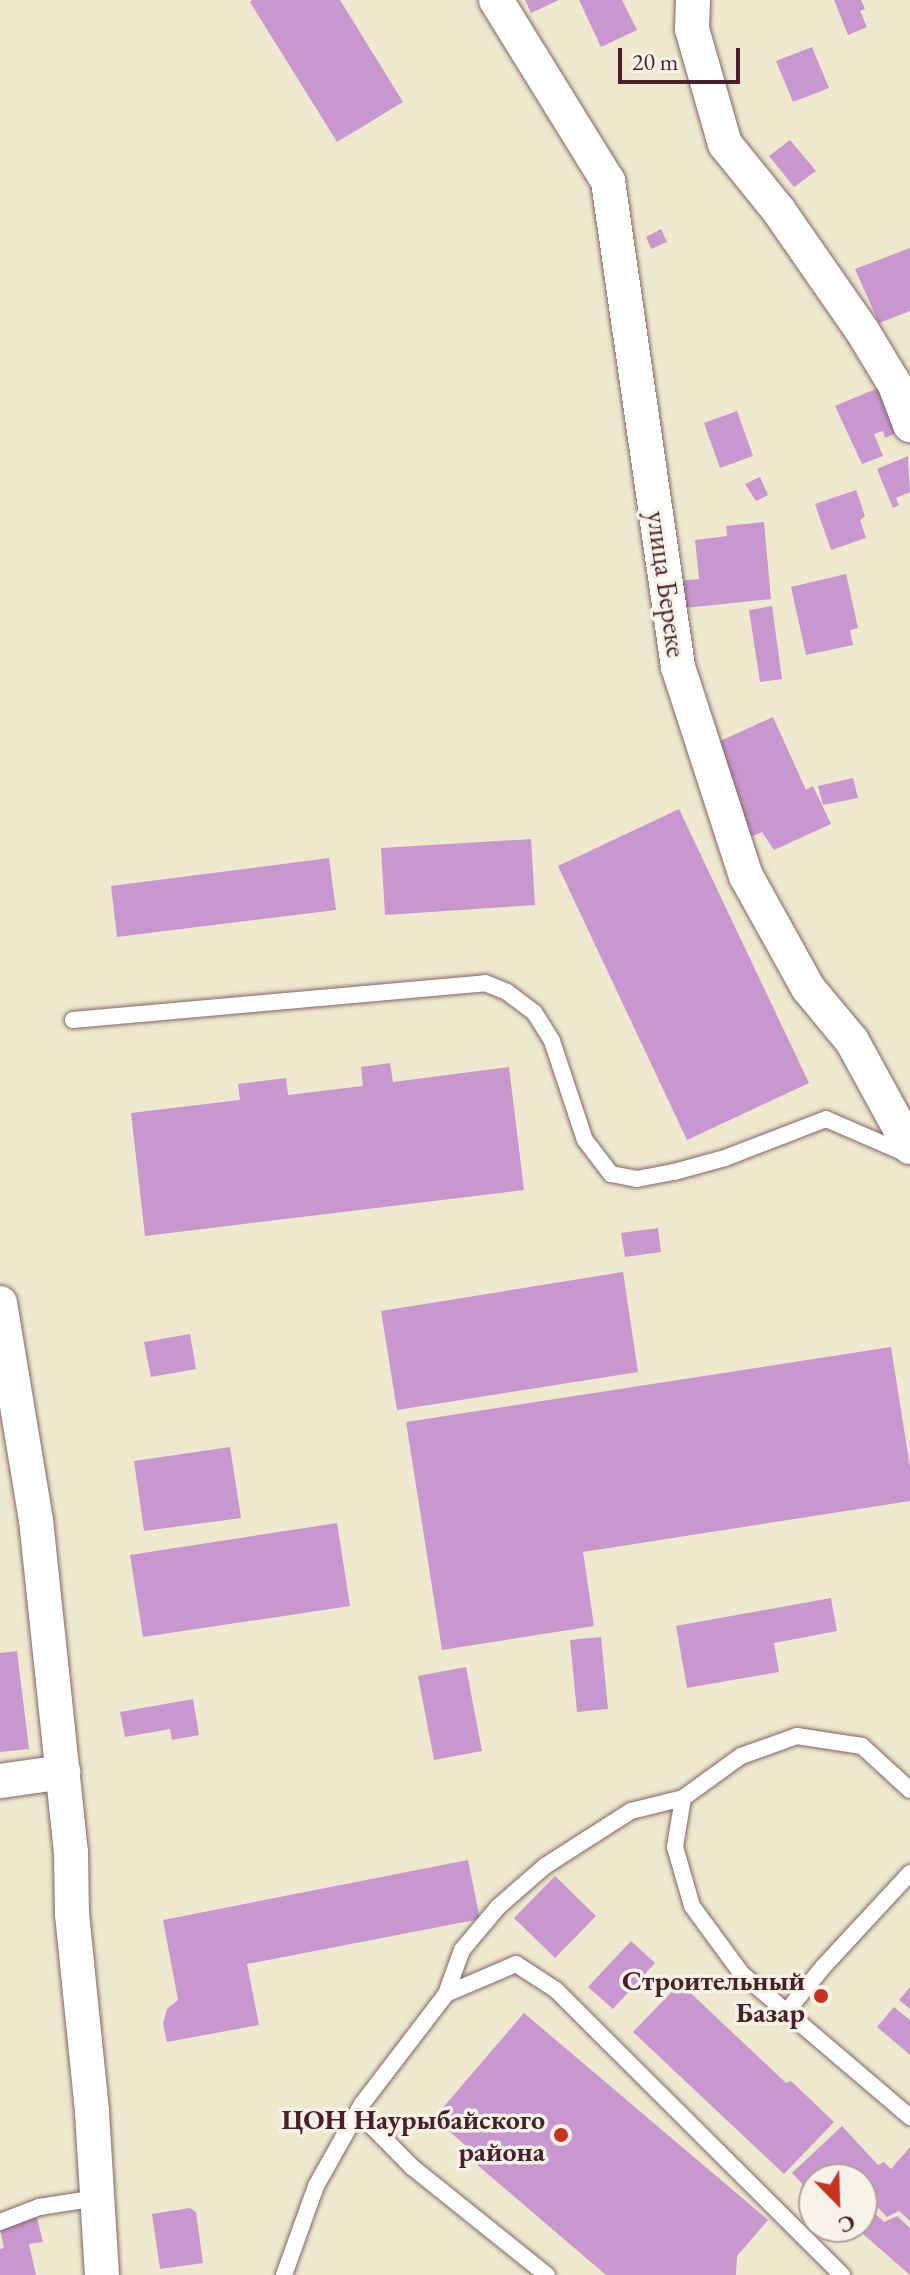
<!DOCTYPE html>
<meta charset="utf-8">
<style>
body{margin:0}
#map{position:relative;width:910px;height:2275px;overflow:hidden;background:#eee8cf;font-family:"EB Garamond",serif}
div>[style]{position:absolute}
.building>*{inset:0;background:#c997cf}
.roads{filter:drop-shadow(0 0 2px #836564) drop-shadow(0 0 2px #836564)}
.service>*{height:16px;margin:-8px;padding:0 8px;transform-origin:8px;border-radius:8px;background:#fff}
.minor>*{height:34px;margin:-17px;padding:0 17px;transform-origin:17px;border-radius:17px;background:#fff}
.dots>*{width:22px;height:22px;translate:-50% -50%;box-sizing:border-box;border:4px solid #f7f3e8;border-radius:50%}
span{translate:-50% -50%;white-space:nowrap;text-align:center;line-height:1.15;-webkit-text-stroke:7px #f7f3e8;paint-order:stroke}
.street-label{font-size:28px;color:#4a1f2b}
.poi-label{font-size:28px;color:#4a1f2b;font-weight:700}
.right{translate:-100% -50%;text-align:right}
.north{position:absolute;left:798px;top:2163px;width:80px;height:80px;box-sizing:border-box;background:#f7f3e8;border:2px solid #b29e9c;border-radius:50%;rotate:157deg;font-size:22px;font-weight:700;line-height:32px;text-align:center;color:#4a1f2b}
.north::after{content:'';display:block;margin:auto;width:28px;height:36px;background:#c8321e;clip-path:polygon(50% 0,100% 100%,50% 72%,0 100%)}
.scale{position:absolute;left:618px;top:48px;width:122px;height:36px;box-sizing:border-box;border:4px solid #4a1f2b;border-top:0;padding-left:10px;font-size:24px;line-height:28px;white-space:nowrap;color:#4a1f2b;-webkit-text-stroke:6px #f7f3e8;paint-order:stroke}
</style>
<div id="map">
<div class="building">
<i style="clip-path:polygon(252px 0,340px 0,403px 102px,337px 142px,250px 2px)"></i>
<i style="clip-path:polygon(525px 0,559px 0,531px 13px)"></i>
<i style="clip-path:polygon(579px 0,622px 0,637px 30px,601px 47px)"></i>
<i style="clip-path:polygon(834px 0,861px 0,865px 9px,860px 11px,867px 27px,848px 35px)"></i>
<i style="clip-path:polygon(812px 47px,829px 88px,793px 102px,776px 61px)"></i>
<i style="clip-path:polygon(790px 140px,816px 171px,794px 187px,769px 156px)"></i>
<i style="clip-path:polygon(661px 229px,667px 242px,651px 249px,646px 237px)"></i>
<i style="clip-path:polygon(910px 248px,910px 311px,879px 323px,855px 269px)"></i>
<i style="clip-path:polygon(885px 385px,896px 433px,885px 438px,883px 431px,874px 434px,883px 456px,862px 464px,835px 406px)"></i>
<i style="clip-path:polygon(737px 411px,753px 456px,720px 468px,704px 423px)"></i>
<i style="clip-path:polygon(908px 456px,910px 492px,896px 498px,899px 505px,893px 508px,877px 469px)"></i>
<i style="clip-path:polygon(760px 477px,768px 495px,756px 501px,745px 484px)"></i>
<i style="clip-path:polygon(856px 490px,865px 516px,860px 520px,866px 538px,831px 550px,815px 504px)"></i>
<i style="clip-path:polygon(764px 522px,771px 599px,675px 609px,673px 581px,699px 579px,695px 540px,727px 536px,726px 526px)"></i>
<i style="clip-path:polygon(846px 574px,858px 628px,850px 630px,853px 645px,806px 655px,791px 587px)"></i>
<i style="clip-path:polygon(772px 606px,782px 679px,760px 682px,749px 610px)"></i>
<i style="clip-path:polygon(773px 717px,806px 790px,813px 786px,831px 824px,774px 850px,762px 832px,746px 839px,705px 748px)"></i>
<i style="clip-path:polygon(853px 778px,858px 798px,823px 805px,818px 786px)"></i>
<i style="clip-path:polygon(679px 809px,809px 1083px,687px 1140px,558px 866px)"></i>
<i style="clip-path:polygon(531px 839px,535px 905px,385px 915px,381px 848px)"></i>
<i style="clip-path:polygon(329px 858px,336px 910px,117px 937px,111px 886px)"></i>
<i style="clip-path:polygon(390px 1063px,393px 1082px,509px 1067px,524px 1190px,145px 1236px,131px 1113px,240px 1100px,238px 1084px,286px 1078px,288px 1095px,363px 1086px,361px 1067px)"></i>
<i style="clip-path:polygon(658px 1228px,661px 1252px,625px 1257px,621px 1233px)"></i>
<i style="clip-path:polygon(623px 1272px,638px 1372px,397px 1410px,381px 1311px)"></i>
<i style="clip-path:polygon(190px 1334px,196px 1369px,151px 1377px,144px 1342px)"></i>
<i style="clip-path:polygon(891px 1347px,910px 1467px,910px 1501px,583px 1552px,594px 1626px,442px 1650px,406px 1422px)"></i>
<i style="clip-path:polygon(230px 1447px,241px 1518px,144px 1531px,134px 1461px)"></i>
<i style="clip-path:polygon(337px 1523px,350px 1606px,143px 1637px,130px 1555px)"></i>
<i style="clip-path:polygon(831px 1598px,837px 1631px,774px 1643px,779px 1672px,687px 1688px,676px 1626px)"></i>
<i style="clip-path:polygon(601px 1637px,608px 1709px,577px 1712px,570px 1640px)"></i>
<i style="clip-path:polygon(17px 1651px,29px 1749px,0 1752px,0 1653px)"></i>
<i style="clip-path:polygon(466px 1667px,482px 1751px,434px 1760px,418px 1676px)"></i>
<i style="clip-path:polygon(193px 1699px,199px 1735px,172px 1740px,170px 1729px,125px 1737px,120px 1712px)"></i>
<i style="clip-path:polygon(468px 1860px,480px 1919px,247px 1964px,259px 2025px,167px 2042px,163px 2024px,167px 2009px,178px 2000px,163px 1920px)"></i>
<i style="clip-path:polygon(555px 1876px,596px 1916px,555px 1958px,514px 1918px)"></i>
<i style="clip-path:polygon(631px 1941px,655px 1963px,613px 2009px,588px 1987px)"></i>
<i style="clip-path:polygon(680px 1983px,786px 2083px,791px 2081px,834px 2122px,784px 2174px,633px 2032px)"></i>
<i style="clip-path:polygon(910px 1987px,910px 2009px,899px 2000px)"></i>
<i style="clip-path:polygon(894px 2007px,910px 2020px,910px 2055px,877px 2027px)"></i>
<i style="clip-path:polygon(524px 2013px,768px 2220px,737px 2256px,736px 2275px,606px 2275px,468px 2157px,473px 2152px,434px 2118px)"></i>
<i style="clip-path:polygon(842px 2126px,878px 2165px,884px 2162px,891px 2169px,910px 2147px,910px 2221px,899px 2211px,887px 2217px,868px 2197px,862px 2202px,862px 2179px,814px 2179px,814px 2197px,792px 2173px)"></i>
<i style="clip-path:polygon(866px 2205px,884px 2222px,897px 2216px,910px 2228px,910px 2275px,855px 2227px,862px 2227px,862px 2210px)"></i>
<i style="clip-path:polygon(190px 2208px,196px 2212px,203px 2263px,160px 2269px,152px 2214px)"></i>
<i style="clip-path:polygon(36px 2214px,43px 2242px,29px 2244px,36px 2275px,0 2275px,0 2249px,4px 2248px,0 2229px)"></i>
</div>
<div class="roads">
<div class="service">
<i style="left:73px;top:1020px;width:414px;rotate:-5.1deg"></i>
<i style="left:485px;top:983px;width:24px;rotate:22deg"></i>
<i style="left:507px;top:992px;width:34px;rotate:37deg"></i>
<i style="left:534px;top:1012px;width:34px;rotate:58deg"></i>
<i style="left:552px;top:1041px;width:104px;rotate:71.6deg"></i>
<i style="left:585px;top:1140px;width:43px;rotate:52.6deg"></i>
<i style="left:611px;top:1174px;width:26px;rotate:11deg"></i>
<i style="left:637px;top:1179px;width:38px;rotate:-11deg"></i>
<i style="left:674px;top:1172px;width:53px;rotate:-15.4deg"></i>
<i style="left:725px;top:1158px;width:108px;rotate:-21.1deg"></i>
<i style="left:826px;top:1119px;width:90px;rotate:23.4deg"></i>
<i style="left:910px;top:1790px;width:65px;rotate:-137.5deg"></i>
<i style="left:862px;top:1746px;width:66px;rotate:-171.3deg"></i>
<i style="left:797px;top:1736px;width:59px;rotate:160.3deg"></i>
<i style="left:741px;top:1756px;width:72px;rotate:144.1deg"></i>
<i style="left:683px;top:1798px;width:50px;rotate:99.3deg"></i>
<i style="left:675px;top:1847px;width:61px;rotate:73.9deg"></i>
<i style="left:692px;top:1906px;width:84px;rotate:53.7deg"></i>
<i style="left:742px;top:1974px;width:221px;rotate:40.4deg"></i>
<i style="left:446px;top:1994px;width:47px;rotate:-70deg"></i>
<i style="left:462px;top:1950px;width:56px;rotate:-50.1deg"></i>
<i style="left:498px;top:1907px;width:62px;rotate:-41.1deg"></i>
<i style="left:545px;top:1866px;width:102px;rotate:-32.6deg"></i>
<i style="left:631px;top:1811px;width:54px;rotate:-14deg"></i>
<i style="left:787px;top:2011px;width:57px;rotate:-50.7deg"></i>
<i style="left:823px;top:1967px;width:128px;rotate:-47.2deg"></i>
<i style="left:358px;top:2112px;width:77px;rotate:45.5deg"></i>
<i style="left:412px;top:2167px;width:173px;rotate:38.7deg"></i>
<i style="left:0;top:2222px;width:42px;rotate:-21deg"></i>
<i style="left:39px;top:2207px;width:59px;rotate:-8.8deg"></i>
<i style="left:284px;top:2275px;width:95px;rotate:-70.2deg"></i>
<i style="left:316px;top:2186px;width:94px;rotate:-60.7deg"></i>
<i style="left:362px;top:2104px;width:138px;rotate:-52.6deg"></i>
<i style="left:446px;top:1994px;width:76px;rotate:-23.2deg"></i>
<i style="left:516px;top:1964px;width:48px;rotate:33deg"></i>
<i style="left:556px;top:1990px;width:404px;rotate:44.9deg"></i>
</div>
<div class="minor">
<i style="left:496px;top:0;width:213px;rotate:58.3deg"></i>
<i style="left:608px;top:181px;width:491px;rotate:81.8deg"></i>
<i style="left:678px;top:667px;width:220px;rotate:72deg"></i>
<i style="left:746px;top:876px;width:128px;rotate:61deg"></i>
<i style="left:808px;top:988px;width:69px;rotate:50.3deg"></i>
<i style="left:852px;top:1041px;width:121px;rotate:61.3deg"></i>
<i style="left:693px;top:0;width:29px;rotate:92deg"></i>
<i style="left:692px;top:29px;width:120px;rotate:74deg"></i>
<i style="left:725px;top:144px;width:86px;rotate:51.1deg"></i>
<i style="left:779px;top:211px;width:147px;rotate:55.2deg"></i>
<i style="left:863px;top:332px;width:62px;rotate:58.9deg"></i>
<i style="left:895px;top:385px;width:43px;rotate:69.4deg"></i>
<i style="left:0;top:1303px;width:220px;rotate:80.6deg"></i>
<i style="left:36px;top:1520px;width:334px;rotate:84deg"></i>
<i style="left:71px;top:1852px;width:62px;rotate:89.1deg"></i>
<i style="left:72px;top:1914px;width:199px;rotate:84.2deg"></i>
<i style="left:92px;top:2112px;width:163px;rotate:86.5deg"></i>
<i style="left:0;top:1781px;width:64px;rotate:-8.1deg"></i>
</div>
</div>
<div class="dots">
<i style="left:821px;top:1996px;background:#c8321e"></i>
<i style="left:561px;top:2135px;background:#c8321e"></i>
</div>
<div class="street-label">
<span style="left:667px;top:584px;rotate:82deg">улица Береке</span>
</div>
<div class="poi-label">
<span class="right" style="left:805px;top:1996px">Строительный<br>Базар</span>
<span class="right" style="left:545px;top:2135px">ЦОН Наурыбайского<br>района</span>
</div>
<div class="north">С</div>
<div class="scale">20 m</div>
</div>
